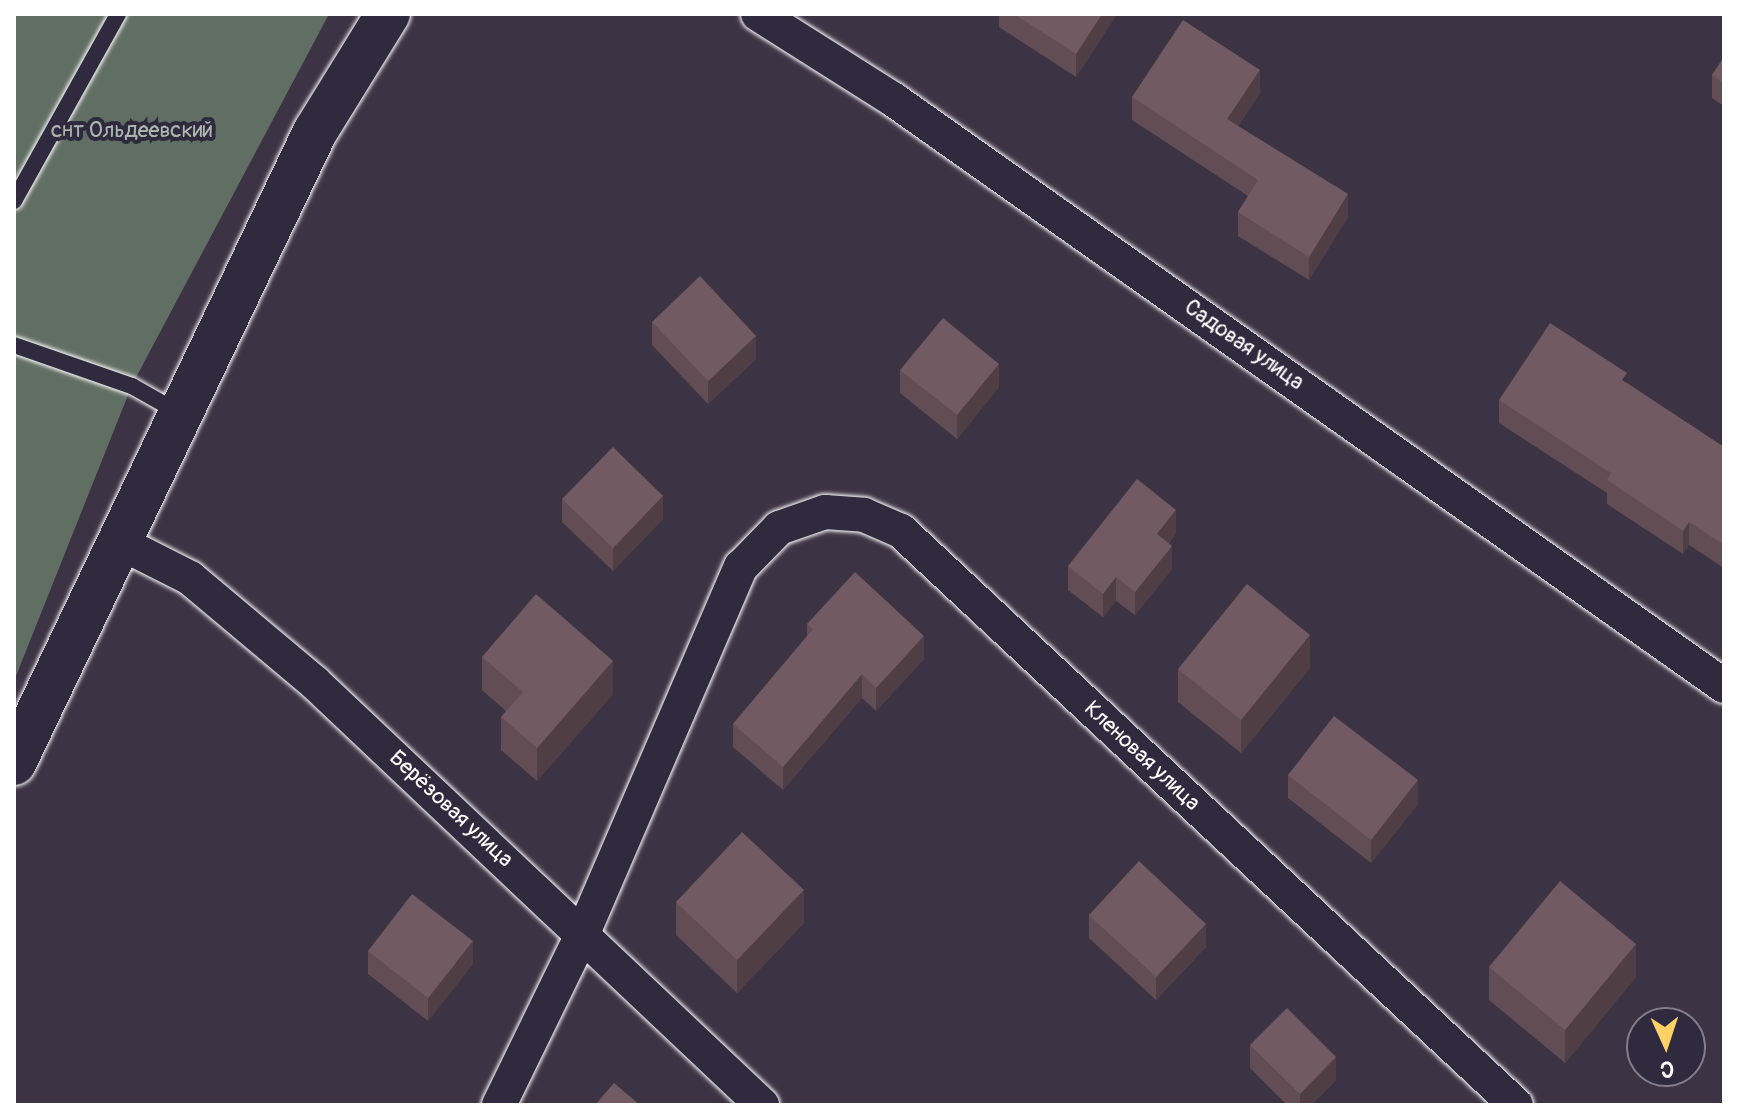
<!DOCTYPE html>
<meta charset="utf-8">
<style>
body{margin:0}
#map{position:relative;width:1738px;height:1119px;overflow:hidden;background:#3c3444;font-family:Pangolin,sans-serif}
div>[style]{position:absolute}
.green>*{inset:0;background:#616e63}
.roads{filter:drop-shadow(0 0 2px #fff) drop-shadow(0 0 2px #fff)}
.lane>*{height:16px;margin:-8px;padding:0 8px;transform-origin:8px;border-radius:8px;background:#2f2a3d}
.street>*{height:34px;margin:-17px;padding:0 17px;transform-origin:17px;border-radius:17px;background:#2f2a3d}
.secondary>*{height:44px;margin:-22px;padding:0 22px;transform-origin:22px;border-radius:22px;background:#2f2a3d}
.wall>*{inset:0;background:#614d53}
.shaded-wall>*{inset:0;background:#4f3f44}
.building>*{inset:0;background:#715a61}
span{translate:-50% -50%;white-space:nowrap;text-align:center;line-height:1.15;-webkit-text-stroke:8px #2f2a3d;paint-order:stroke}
.park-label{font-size:22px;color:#b0b6b1}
.street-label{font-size:22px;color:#fff}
.frame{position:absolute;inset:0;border:16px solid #fff;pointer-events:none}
.north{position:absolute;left:1626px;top:1007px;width:80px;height:80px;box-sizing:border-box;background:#2f2a3d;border:2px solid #827f8b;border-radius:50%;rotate:177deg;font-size:22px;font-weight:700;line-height:32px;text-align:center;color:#fff}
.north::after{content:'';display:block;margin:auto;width:28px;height:36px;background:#ffd166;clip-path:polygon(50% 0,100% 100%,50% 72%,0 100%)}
</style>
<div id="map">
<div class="green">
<i style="clip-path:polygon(14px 14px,329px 14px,132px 385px,14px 681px)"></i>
</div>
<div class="roads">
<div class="lane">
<i style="left:14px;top:201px;width:214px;rotate:-60.9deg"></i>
<i style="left:14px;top:345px;width:125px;rotate:19.2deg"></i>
<i style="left:132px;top:386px;width:53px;rotate:29.5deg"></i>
</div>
<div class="street">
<i style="left:758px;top:14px;width:161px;rotate:32.3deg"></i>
<i style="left:894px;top:100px;width:1016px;rotate:35.22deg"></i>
<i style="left:119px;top:542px;width:80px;rotate:26.9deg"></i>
<i style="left:190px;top:578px;width:163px;rotate:40deg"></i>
<i style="left:315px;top:683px;width:615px;rotate:43.35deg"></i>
<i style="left:499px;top:1105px;width:191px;rotate:-64deg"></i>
<i style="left:583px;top:933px;width:399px;rotate:-66.7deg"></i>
<i style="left:741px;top:567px;width:54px;rotate:-45.7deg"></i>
<i style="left:779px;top:528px;width:49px;rotate:-19.2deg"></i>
<i style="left:825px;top:512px;width:39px;rotate:4deg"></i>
<i style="left:864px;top:515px;width:40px;rotate:23.4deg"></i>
<i style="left:901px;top:531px;width:841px;rotate:43.03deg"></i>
</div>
<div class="secondary">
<i style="left:14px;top:763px;width:699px;rotate:-64.5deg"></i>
<i style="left:315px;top:132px;width:139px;rotate:-58.3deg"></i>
</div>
</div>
<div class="wall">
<i style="clip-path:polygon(999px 14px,1117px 14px,1076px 77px,999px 27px)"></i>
<i style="clip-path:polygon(1724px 57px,1724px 106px,1712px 98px,1712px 75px)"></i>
<i style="clip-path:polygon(1260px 93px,1238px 126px,1348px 217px,1309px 280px,1238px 236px,1238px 212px,1248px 196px,1132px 120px,1132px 97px)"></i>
<i style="clip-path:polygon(652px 322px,756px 359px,708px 404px,652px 345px)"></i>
<i style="clip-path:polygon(900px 370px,999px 387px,957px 439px,900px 393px)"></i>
<i style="clip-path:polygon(1627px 383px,1724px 447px,1724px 568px,1689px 545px,1683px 554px,1607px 504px,1607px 493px,1499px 423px,1499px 400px)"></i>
<i style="clip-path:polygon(562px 499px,663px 519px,613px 571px,562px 522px)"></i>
<i style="clip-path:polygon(1176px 533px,1169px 543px,1172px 569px,1135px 615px,1116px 601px,1103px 617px,1068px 590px,1068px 566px)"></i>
<i style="clip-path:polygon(807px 624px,924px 659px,876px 711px,862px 698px,783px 790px,733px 747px,733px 724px,807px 636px)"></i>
<i style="clip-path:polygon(482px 657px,613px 694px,537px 781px,501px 750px,501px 717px,506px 711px,482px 690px)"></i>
<i style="clip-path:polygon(1310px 668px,1241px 753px,1178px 702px,1178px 669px)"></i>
<i style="clip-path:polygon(1288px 775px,1418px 804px,1371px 863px,1288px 798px)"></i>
<i style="clip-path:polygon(676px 902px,804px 923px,737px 993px,676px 935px)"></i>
<i style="clip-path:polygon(1089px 915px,1206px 947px,1156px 1000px,1089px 938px)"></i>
<i style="clip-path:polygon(368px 951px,473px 964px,428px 1021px,368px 974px)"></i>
<i style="clip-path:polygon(1489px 967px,1636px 977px,1565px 1063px,1489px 1000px)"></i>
<i style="clip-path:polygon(1250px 1045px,1336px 1080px,1311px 1105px,1287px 1105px,1250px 1068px)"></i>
</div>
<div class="shaded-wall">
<i style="clip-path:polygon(1102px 14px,1117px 14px,1076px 77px,1076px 54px)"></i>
<i style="clip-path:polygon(1260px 70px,1260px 93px,1227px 142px,1227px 119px)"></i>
<i style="clip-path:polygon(1348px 194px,1348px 217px,1309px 280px,1309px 257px)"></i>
<i style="clip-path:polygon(756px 336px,756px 359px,708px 404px,708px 381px)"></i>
<i style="clip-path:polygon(999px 364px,999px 387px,957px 439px,957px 415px)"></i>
<i style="clip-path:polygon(663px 496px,663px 519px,613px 571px,613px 548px)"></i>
<i style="clip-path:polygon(1176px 510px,1176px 533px,1157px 557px,1157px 534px)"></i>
<i style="clip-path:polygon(1689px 522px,1689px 545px,1683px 554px,1683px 531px)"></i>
<i style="clip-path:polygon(1172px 546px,1172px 569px,1135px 615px,1135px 592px)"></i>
<i style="clip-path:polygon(1116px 577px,1116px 601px,1103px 617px,1103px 594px)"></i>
<i style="clip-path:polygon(1310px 635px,1310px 668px,1241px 753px,1241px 720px)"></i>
<i style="clip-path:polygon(924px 636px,924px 659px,876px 711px,876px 688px)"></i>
<i style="clip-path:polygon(613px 661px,613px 694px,537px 781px,537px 748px)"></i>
<i style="clip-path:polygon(862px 674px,862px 698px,783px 790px,783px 767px)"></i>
<i style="clip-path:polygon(1418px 780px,1418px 804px,1371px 863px,1371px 840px)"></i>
<i style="clip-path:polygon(804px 890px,804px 923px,737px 993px,737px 960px)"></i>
<i style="clip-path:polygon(1206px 924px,1206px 947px,1156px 1000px,1156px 977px)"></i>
<i style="clip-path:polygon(473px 941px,473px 964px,428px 1021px,428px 998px)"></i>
<i style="clip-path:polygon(1636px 944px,1636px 977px,1565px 1063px,1565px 1030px)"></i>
<i style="clip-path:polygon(1336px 1057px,1336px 1080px,1311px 1105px,1300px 1105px,1300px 1094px)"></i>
</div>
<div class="building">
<i style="clip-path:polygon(1014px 14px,1102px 14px,1076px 54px)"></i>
<i style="clip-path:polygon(1183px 20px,1260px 70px,1227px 119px,1348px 194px,1309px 257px,1238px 212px,1258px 180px,1132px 97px)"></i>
<i style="clip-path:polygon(1724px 57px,1724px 83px,1712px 75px)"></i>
<i style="clip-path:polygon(700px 276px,756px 336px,708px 381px,652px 322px)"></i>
<i style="clip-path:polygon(943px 318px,999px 364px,957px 415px,900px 370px)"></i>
<i style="clip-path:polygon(1550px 323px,1627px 373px,1622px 380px,1724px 447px,1724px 545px,1689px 522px,1683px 531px,1607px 480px,1611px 473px,1499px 400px)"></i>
<i style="clip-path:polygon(613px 447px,663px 496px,613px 548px,562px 499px)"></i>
<i style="clip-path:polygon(1137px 479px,1176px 510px,1157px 534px,1172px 546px,1135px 592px,1116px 577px,1103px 594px,1068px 566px)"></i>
<i style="clip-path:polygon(855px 572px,924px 636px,876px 688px,862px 674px,783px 767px,733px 724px,813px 629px,807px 624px)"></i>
<i style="clip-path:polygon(1247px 584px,1310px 635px,1241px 720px,1178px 669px)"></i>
<i style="clip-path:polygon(536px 594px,613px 661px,537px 748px,501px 717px,523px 692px,482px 657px)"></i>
<i style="clip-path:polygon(1334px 716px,1418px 780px,1371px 840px,1288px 775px)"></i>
<i style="clip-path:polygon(742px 832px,804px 890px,737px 960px,676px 902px)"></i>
<i style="clip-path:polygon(1139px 861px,1206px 924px,1156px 977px,1089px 915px)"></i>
<i style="clip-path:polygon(1560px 881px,1636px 944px,1565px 1030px,1489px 967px)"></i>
<i style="clip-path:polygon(412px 894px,473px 941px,428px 998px,368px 951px)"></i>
<i style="clip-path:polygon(1287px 1008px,1336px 1057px,1300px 1094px,1250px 1045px)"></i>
<i style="clip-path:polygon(614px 1083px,640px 1105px,595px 1105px)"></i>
</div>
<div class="park-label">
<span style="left:132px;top:131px">снт Ольдеевский</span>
</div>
<div class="street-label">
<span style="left:1244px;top:345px;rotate:35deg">Садовая улица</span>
<span style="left:1142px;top:756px;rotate:43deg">Кленовая улица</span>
<span style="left:451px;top:809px;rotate:43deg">Берёзовая улица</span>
</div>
<div class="frame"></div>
<div class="north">С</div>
</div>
